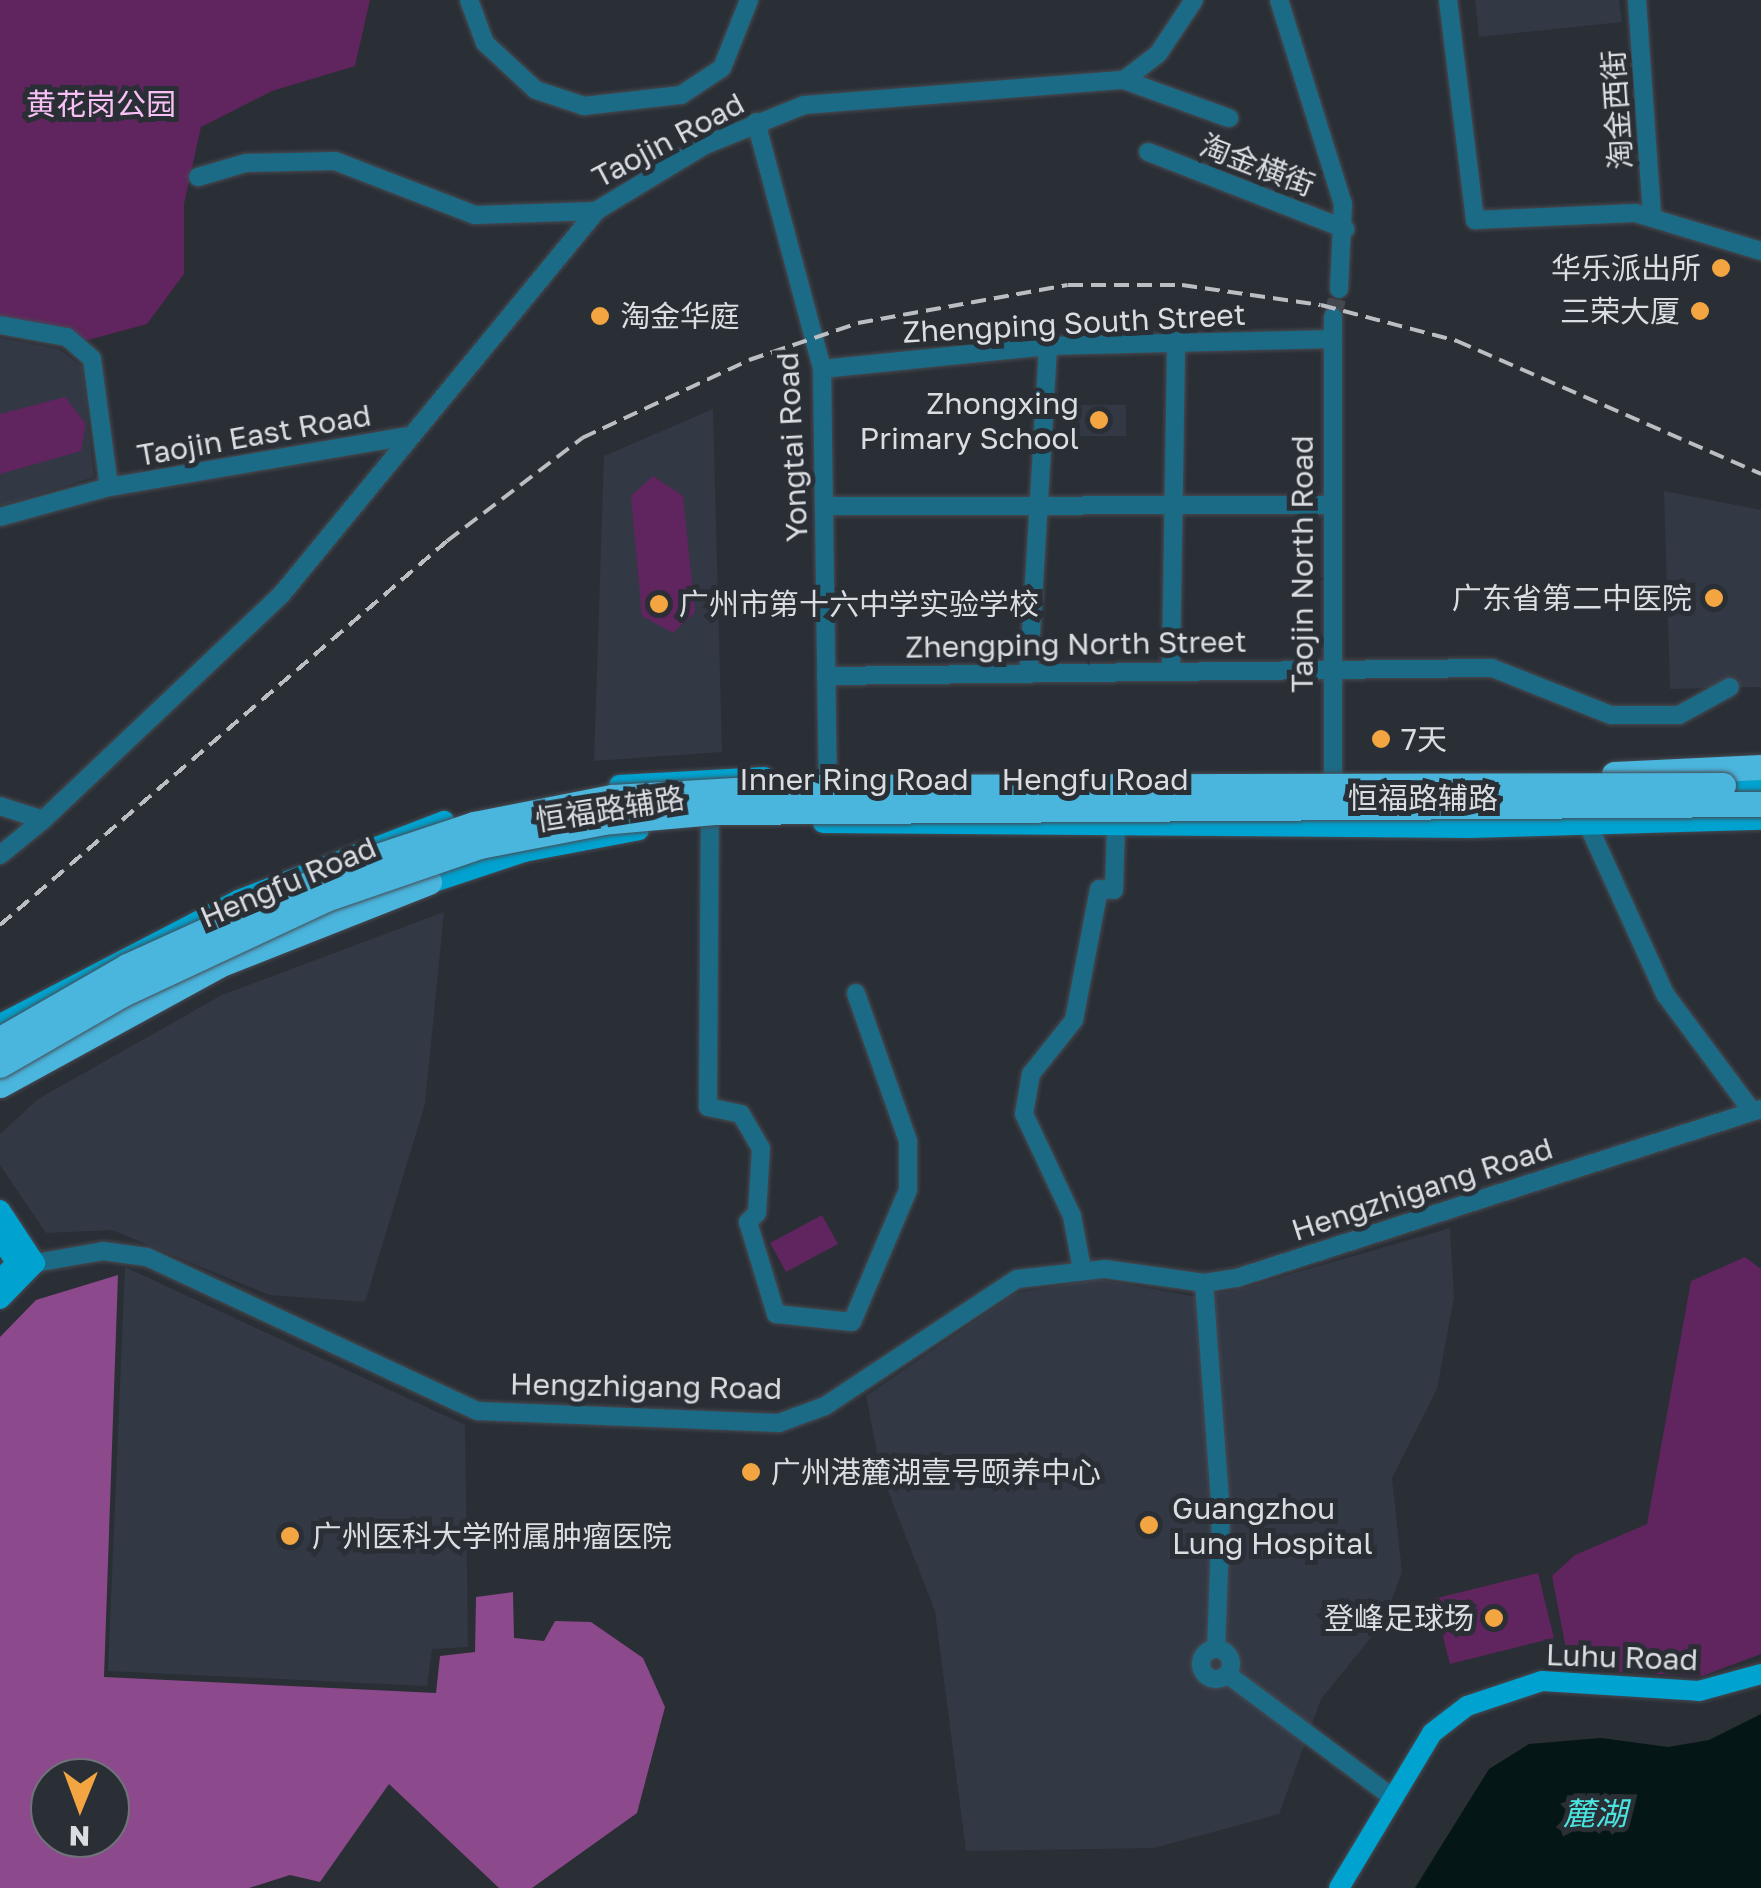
<!DOCTYPE html>
<meta charset="utf-8">
<style>
body{margin:0}
#map{position:relative;width:1761px;height:1888px;overflow:hidden;background:#2a2e35;font-family:"Golos Text","Noto Sans SC",sans-serif}
div>[style]{position:absolute}
.built>*{inset:0;background:#323945}
.green>*{inset:0;background:#60245f}
.forest>*{inset:0;background:#8c498b}
.water>*{inset:0;background:#041616}
.minor-tunnel>*{height:18px;margin-top:-9px;transform-origin:0;background:repeating-linear-gradient(90deg,#44484f 0 18px,transparent 0 27px)}
.roads{filter:drop-shadow(0 0 2px #464a51) drop-shadow(0 0 2px #464a51)}
.minor>*{height:18px;margin:-9px;padding:0 9px;transform-origin:9px;border-radius:9px;background:#1c6b86}
.minor>.ring{margin:-9px;padding:0;box-sizing:content-box;background:none;border:18px solid #1c6b86;border-radius:50%}
.major>*{height:20px;margin:-10px;padding:0 10px;transform-origin:10px;border-radius:10px;background:#00a2cf}
.highway>*{height:25px;margin:-12.5px;padding:0 12.5px;transform-origin:12.5px;border-radius:12.5px;background:#4ab5dd}
.rail>*{height:4px;margin-top:-2px;transform-origin:0;background:repeating-linear-gradient(90deg,#bbbec2 0 15px,transparent 0 23px)}
.bridges{filter:drop-shadow(0 0 2px #464a51) drop-shadow(0 0 2px #464a51)}
.highway-bridge>*{height:25px;margin:-12.5px;padding:0 12.5px;transform-origin:12.5px;border-radius:12.5px;background:#4ab5dd}
.dots>*{width:28px;height:28px;translate:-50% -50%;box-sizing:border-box;border:5px solid #2a2e35;border-radius:50%}
span{translate:-50% -50%;white-space:nowrap;text-align:center;line-height:1.15;-webkit-text-stroke:10px #2a2e35;paint-order:stroke}
.park-label{font-size:30px;color:#f8c0f5}
.street-label{font-size:30px;color:#dadde1}
.poi-label{font-size:30px;color:#dadde1}
.right{translate:-100% -50%;text-align:right}
.left{translate:0 -50%;text-align:left}
.water-label{font-size:32px;color:#4ae3df;font-style:italic}
.north{position:absolute;left:30px;top:1758px;width:100px;height:100px;box-sizing:border-box;background:#2a2e35;border:2px solid #70747a;border-radius:50%;rotate:181deg;font-size:28px;font-weight:700;line-height:40px;text-align:center;color:#dadde1}
.north::after{content:'';display:block;margin:auto;width:35px;height:45px;background:#f2a541;clip-path:polygon(50% 0,100% 100%,50% 72%,0 100%)}
</style>
<div id="map">
<div class="built">
<i style="clip-path:polygon(1475px 0,1619px 0,1622px 22px,1479px 37px)"></i>
<i style="clip-path:polygon(0 338px,59px 349px,82px 367px,94px 477px,0 506px)"></i>
<i style="clip-path:polygon(1071px 405px,1126px 405px,1126px 436px,1071px 436px)"></i>
<i style="clip-path:polygon(713px 409px,722px 752px,594px 761px,604px 456px)"></i>
<i style="clip-path:polygon(1664px 491px,1761px 510px,1761px 687px,1670px 689px)"></i>
<i style="clip-path:polygon(444px 912px,425px 1104px,365px 1302px,269px 1295px,112px 1230px,46px 1233px,0 1165px,0 1134px,38px 1099px,222px 995px)"></i>
<i style="clip-path:polygon(1450px 1228px,1454px 1297px,1437px 1389px,1392px 1478px,1402px 1572px,1382px 1624px,1321px 1699px,1279px 1814px,1154px 1848px,966px 1851px,935px 1611px,881px 1473px,866px 1396px,1016px 1293px,1097px 1279px,1191px 1296px,1233px 1291px)"></i>
<i style="clip-path:polygon(125px 1267px,465px 1425px,468px 1647px,432px 1649px,427px 1686px,108px 1671px)"></i>
</div>
<div class="green">
<i style="clip-path:polygon(0 0,370px 0,355px 66px,272px 91px,201px 127px,184px 204px,184px 274px,147px 324px,88px 340px,0 320px)"></i>
<i style="clip-path:polygon(65px 397px,86px 424px,81px 451px,0 474px,0 414px)"></i>
<i style="clip-path:polygon(653px 476px,683px 496px,695px 612px,673px 633px,642px 616px,631px 496px)"></i>
<i style="clip-path:polygon(822px 1215px,838px 1244px,786px 1272px,770px 1243px)"></i>
<i style="clip-path:polygon(1745px 1257px,1761px 1269px,1761px 1654px,1702px 1676px,1570px 1670px,1552px 1576px,1575px 1555px,1647px 1524px,1691px 1281px)"></i>
<i style="clip-path:polygon(1538px 1573px,1554px 1638px,1450px 1664px,1433px 1599px)"></i>
</div>
<div class="forest">
<i style="clip-path:polygon(evenodd,118px 1275px,104px 1677px,436px 1693px,440px 1656px,475px 1652px,476px 1597px,513px 1592px,514px 1638px,544px 1641px,555px 1621px,591px 1622px,643px 1658px,665px 1707px,637px 1813px,532px 1888px,499px 1888px,389px 1784px,320px 1882px,290px 1875px,249px 1888px,0 1888px,0 1337px,36px 1300px,118px 1275px,50px 1778px,110px 1778px,110px 1838px,50px 1838px,50px 1778px)"></i>
</div>
<div class="water">
<i style="clip-path:polygon(1761px 1714px,1761px 1888px,1415px 1888px,1489px 1769px,1529px 1744px,1601px 1738px,1668px 1747px,1709px 1740px)"></i>
</div>
<div class="minor-tunnel">
<i style="left:1333px;top:317px;width:29px;rotate:-78deg"></i>
</div>
<div class="roads">
<div class="minor">
<i style="left:469px;top:0;width:46px;rotate:69.6deg"></i>
<i style="left:485px;top:43px;width:69px;rotate:42.7deg"></i>
<i style="left:536px;top:90px;width:51px;rotate:18.4deg"></i>
<i style="left:584px;top:106px;width:98px;rotate:-6.5deg"></i>
<i style="left:681px;top:95px;width:49px;rotate:-33.4deg"></i>
<i style="left:722px;top:68px;width:73px;rotate:-68.3deg"></i>
<i style="left:1279px;top:0;width:214px;rotate:72.6deg"></i>
<i style="left:1343px;top:204px;width:85px;rotate:92.7deg"></i>
<i style="left:1448px;top:0;width:222px;rotate:83deg"></i>
<i style="left:1475px;top:220px;width:160px;rotate:-2.5deg"></i>
<i style="left:1635px;top:213px;width:132px;rotate:16.8deg"></i>
<i style="left:1637px;top:0;width:216px;rotate:86deg"></i>
<i style="left:1124px;top:80px;width:112px;rotate:19.9deg"></i>
<i style="left:756px;top:122px;width:256px;rotate:75deg"></i>
<i style="left:822px;top:369px;width:407px;rotate:89.2deg"></i>
<i style="left:1148px;top:152px;width:212px;rotate:21.3deg"></i>
<i style="left:198px;top:177px;width:50px;rotate:-16.3deg"></i>
<i style="left:246px;top:163px;width:89px;rotate:-1.3deg"></i>
<i style="left:335px;top:161px;width:150px;rotate:21.1deg"></i>
<i style="left:475px;top:215px;width:121px;rotate:-1.9deg"></i>
<i style="left:596px;top:211px;width:127px;rotate:-31.2deg"></i>
<i style="left:705px;top:145px;width:107px;rotate:-22deg"></i>
<i style="left:804px;top:105px;width:321px;rotate:-4.5deg"></i>
<i style="left:1124px;top:80px;width:43px;rotate:-37.4deg"></i>
<i style="left:1158px;top:54px;width:65px;rotate:-56.3deg"></i>
<i style="left:1333px;top:317px;width:479px;rotate:90deg"></i>
<i style="left:0;top:325px;width:68px;rotate:10.2deg"></i>
<i style="left:67px;top:337px;width:33px;rotate:41deg"></i>
<i style="left:92px;top:359px;width:129px;rotate:82.4deg"></i>
<i style="left:822px;top:369px;width:227px;rotate:-5.8deg"></i>
<i style="left:1048px;top:346px;width:282px;rotate:-1.4deg"></i>
<i style="left:824px;top:506px;width:504px;rotate:-0.11deg"></i>
<i style="left:0;top:517px;width:113px;rotate:-15.4deg"></i>
<i style="left:109px;top:487px;width:301px;rotate:-9.7deg"></i>
<i style="left:1029px;top:668px;width:323px;rotate:-86.6deg"></i>
<i style="left:1171px;top:668px;width:327px;rotate:-89.1deg"></i>
<i style="left:826px;top:676px;width:666px;rotate:-0.69deg"></i>
<i style="left:1492px;top:668px;width:128px;rotate:21.6deg"></i>
<i style="left:1611px;top:715px;width:68px"></i>
<i style="left:1679px;top:715px;width:58px;rotate:-28.8deg"></i>
<i style="left:710px;top:803px;width:304px;rotate:90.4deg"></i>
<i style="left:708px;top:1107px;width:34px;rotate:12deg"></i>
<i style="left:741px;top:1114px;width:39px;rotate:60deg"></i>
<i style="left:761px;top:1148px;width:65px;rotate:93.5deg"></i>
<i style="left:757px;top:1213px;width:13px;rotate:135deg"></i>
<i style="left:748px;top:1222px;width:96px;rotate:73.1deg"></i>
<i style="left:776px;top:1314px;width:76px;rotate:6deg"></i>
<i style="left:852px;top:1322px;width:143px;rotate:-67deg"></i>
<i style="left:908px;top:1190px;width:49px;rotate:-90deg"></i>
<i style="left:908px;top:1141px;width:157px;rotate:-109.4deg"></i>
<i style="left:0;top:806px;width:45px;rotate:18deg"></i>
<i style="left:43px;top:820px;width:328px;rotate:-43.4deg"></i>
<i style="left:281px;top:595px;width:497px;rotate:-50.6deg"></i>
<i style="left:1588px;top:825px;width:186px;rotate:65.5deg"></i>
<i style="left:1665px;top:994px;width:146px;rotate:53.4deg"></i>
<i style="left:0;top:855px;width:55px;rotate:-39.1deg"></i>
<i style="left:35px;top:1263px;width:69px;rotate:-10deg"></i>
<i style="left:103px;top:1251px;width:44px;rotate:7.8deg"></i>
<i style="left:147px;top:1257px;width:365px;rotate:25deg"></i>
<i style="left:478px;top:1411px;width:301px;rotate:2.3deg"></i>
<i style="left:779px;top:1423px;width:49px;rotate:-20.3deg"></i>
<i style="left:825px;top:1406px;width:230px;rotate:-33.5deg"></i>
<i style="left:1017px;top:1279px;width:89px;rotate:-6.5deg"></i>
<i style="left:1105px;top:1269px;width:100px;rotate:8deg"></i>
<i style="left:1204px;top:1283px;width:33px;rotate:-9deg"></i>
<i style="left:1237px;top:1278px;width:551px;rotate:-17.88deg"></i>
<i style="left:1082px;top:1269px;width:54px;rotate:-100.7deg"></i>
<i style="left:1072px;top:1216px;width:113px;rotate:-115.2deg"></i>
<i style="left:1024px;top:1114px;width:41px;rotate:-80.1deg"></i>
<i style="left:1031px;top:1074px;width:69px;rotate:-51.5deg"></i>
<i style="left:1074px;top:1020px;width:133px;rotate:-79.2deg"></i>
<i style="left:1099px;top:889px;width:15px;rotate:4deg"></i>
<i style="left:1114px;top:890px;width:64px;rotate:-88.2deg"></i>
<i style="left:1204px;top:1283px;width:232px;rotate:85.8deg"></i>
<i style="left:1221px;top:1514px;width:134px;rotate:92.1deg"></i>
<i class="ring" style="left:1201px;top:1649px;width:12px;height:12px"></i>
<i style="left:1227px;top:1674px;width:206px;rotate:36.7deg"></i>
</div>
<div class="major">
<i style="left:619px;top:785px;width:146px;rotate:-3.1deg"></i>
<i style="left:1708px;top:787px;width:53px;rotate:-1.1deg"></i>
<i style="left:823px;top:823px;width:647px;rotate:0.44deg"></i>
<i style="left:1470px;top:828px;width:291px;rotate:-1.6deg"></i>
<i style="left:416px;top:888px;width:114px;rotate:-18.4deg"></i>
<i style="left:524px;top:852px;width:117px;rotate:-10.8deg"></i>
<i style="left:0;top:1024px;width:268px;rotate:-27.5deg"></i>
<i style="left:238px;top:900px;width:221px;rotate:-21deg"></i>
<i style="left:0;top:1210px;width:64px;rotate:56.6deg"></i>
<i style="left:0;top:1239px;width:29px;rotate:55deg"></i>
<i style="left:0;top:1279px;width:23px;rotate:-43deg"></i>
<i style="left:17px;top:1263px;width:18px"></i>
<i style="left:0;top:1299px;width:50px;rotate:-45.8deg"></i>
<i style="left:1339px;top:1888px;width:181px;rotate:-59deg"></i>
<i style="left:1432px;top:1733px;width:44px;rotate:-37.6deg"></i>
<i style="left:1467px;top:1706px;width:79px;rotate:-18.4deg"></i>
<i style="left:1542px;top:1681px;width:157px;rotate:3.6deg"></i>
<i style="left:1699px;top:1691px;width:64px;rotate:-15.3deg"></i>
</div>
<div class="highway">
<i style="left:1614px;top:774px;width:147px;rotate:-2.7deg"></i>
<i style="left:0;top:1085px;width:250px;rotate:-28.7deg"></i>
<i style="left:219px;top:965px;width:226px;rotate:-21.6deg"></i>
</div>
</div>
<div class="rail">
<i style="left:0;top:925px;width:589px;rotate:-40.66deg"></i>
<i style="left:447px;top:541px;width:170px;rotate:-37.3deg"></i>
<i style="left:582px;top:438px;width:184px;rotate:-25deg"></i>
<i style="left:749px;top:360px;width:115px;rotate:-18.7deg"></i>
<i style="left:858px;top:323px;width:213px;rotate:-10.3deg"></i>
<i style="left:1068px;top:285px;width:114px"></i>
<i style="left:1182px;top:285px;width:140px;rotate:8.2deg"></i>
<i style="left:1321px;top:305px;width:141px;rotate:14.8deg"></i>
<i style="left:1457px;top:341px;width:332px;rotate:23.6deg"></i>
</div>
<div class="bridges">
<div class="highway-bridge">
<i style="left:0;top:1039px;width:146px;rotate:-29.9deg"></i>
<i style="left:127px;top:966px;width:245px;rotate:-24.4deg"></i>
<i style="left:350px;top:865px;width:131px;rotate:-18.3deg"></i>
<i style="left:474px;top:824px;width:141px;rotate:-11.1deg"></i>
<i style="left:612px;top:797px;width:176px;rotate:-3.3deg"></i>
<i style="left:788px;top:787px;width:935px;rotate:-0.12deg"></i>
<i style="left:0;top:1065px;width:140px;rotate:-30deg"></i>
<i style="left:121px;top:995px;width:226px;rotate:-25.1deg"></i>
<i style="left:326px;top:899px;width:163px;rotate:-19deg"></i>
<i style="left:480px;top:846px;width:125px;rotate:-11deg"></i>
<i style="left:603px;top:822px;width:113px;rotate:-5.1deg"></i>
<i style="left:716px;top:812px;width:1045px;rotate:-0.44deg"></i>
</div>
</div>
<div class="dots">
<i style="left:1721px;top:268px;background:#f2a541"></i>
<i style="left:1700px;top:311px;background:#f2a541"></i>
<i style="left:600px;top:316px;background:#f2a541"></i>
<i style="left:1099px;top:420px;background:#f2a541"></i>
<i style="left:1714px;top:598px;background:#f2a541"></i>
<i style="left:659px;top:604px;background:#f2a541"></i>
<i style="left:1381px;top:739px;background:#f2a541"></i>
<i style="left:751px;top:1472px;background:#f2a541"></i>
<i style="left:1149px;top:1525px;background:#f2a541"></i>
<i style="left:290px;top:1536px;background:#f2a541"></i>
<i style="left:1494px;top:1618px;background:#f2a541"></i>
</div>
<div class="park-label">
<span style="left:101px;top:104px">黄花岗公园</span>
</div>
<div class="street-label">
<span style="left:1617px;top:110px;rotate:-94deg">淘金西街</span>
<span style="left:668px;top:140px;rotate:-28deg">Taojin Road</span>
<span style="left:1257px;top:165px;rotate:21deg">淘金横街</span>
<span style="left:1074px;top:323px;rotate:-3deg">Zhengping South Street</span>
<span style="left:254px;top:435px;rotate:-10deg">Taojin East Road</span>
<span style="left:792px;top:447px;rotate:-93deg">Yongtai Road</span>
<span style="left:1302px;top:564px;rotate:-90deg">Taojin North Road</span>
<span style="left:1076px;top:644px;rotate:-1deg">Zhengping North Street</span>
<span style="left:854px;top:779px">Inner Ring Road</span>
<span style="left:1095px;top:779px">Hengfu Road</span>
<span style="left:1423px;top:798px">恒福路辅路</span>
<span style="left:610px;top:809px;rotate:-9deg">恒福路辅路</span>
<span style="left:288px;top:882px;rotate:-23deg">Hengfu Road</span>
<span style="left:1422px;top:1189px;rotate:-18deg">Hengzhigang Road</span>
<span style="left:646px;top:1386px;rotate:1deg">Hengzhigang Road</span>
<span style="left:1622px;top:1657px;rotate:2deg">Luhu Road</span>
</div>
<div class="poi-label">
<span class="right" style="left:1701px;top:268px">华乐派出所</span>
<span class="right" style="left:1680px;top:311px">三荣大厦</span>
<span class="left" style="left:620px;top:316px">淘金华庭</span>
<span class="right" style="left:1079px;top:420px">Zhongxing<br>Primary School</span>
<span class="right" style="left:1692px;top:598px">广东省第二中医院</span>
<span class="left" style="left:679px;top:604px">广州市第十六中学实验学校</span>
<span class="left" style="left:1401px;top:739px">7天</span>
<span class="left" style="left:771px;top:1472px">广州港麓湖壹号颐养中心</span>
<span class="left" style="left:1172px;top:1525px">Guangzhou<br>Lung Hospital</span>
<span class="left" style="left:312px;top:1536px">广州医科大学附属肿瘤医院</span>
<span class="right" style="left:1474px;top:1618px">登峰足球场</span>
</div>
<div class="water-label">
<span style="left:1595px;top:1813px">麓湖</span>
</div>
<div class="north">N</div>
</div>
